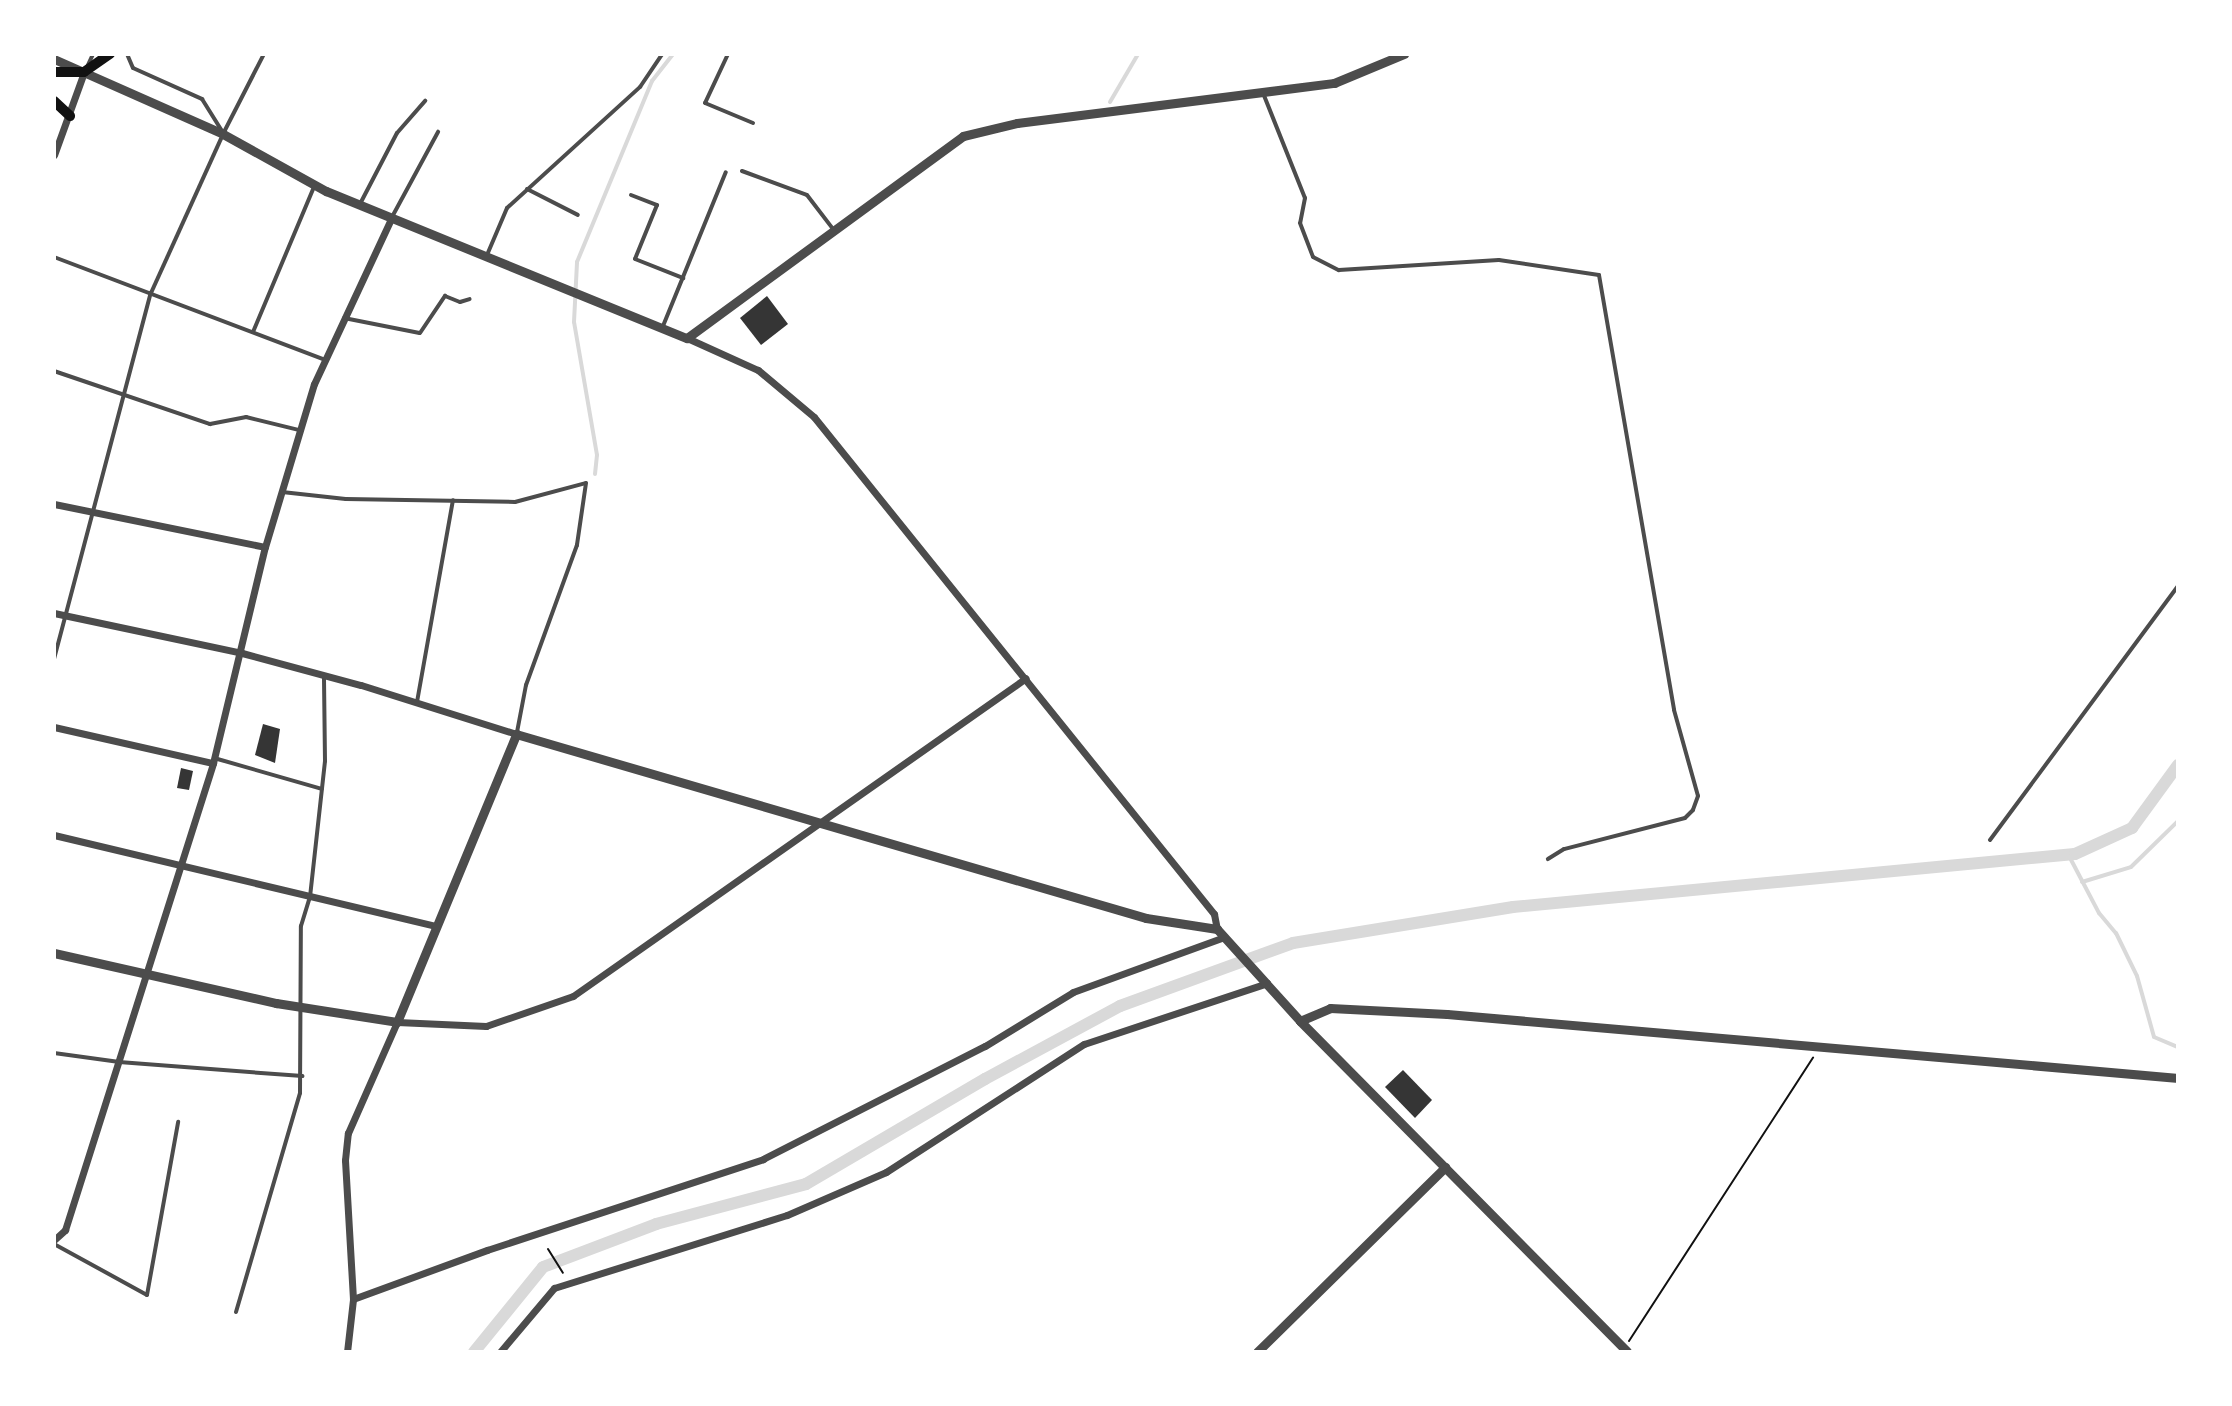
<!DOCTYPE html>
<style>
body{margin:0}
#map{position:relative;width:2232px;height:1406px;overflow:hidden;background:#fff;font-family:"Roboto Serif",serif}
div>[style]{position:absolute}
.stream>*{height:4px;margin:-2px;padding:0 2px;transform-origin:2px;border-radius:2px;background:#d9d9d9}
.canal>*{height:12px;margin:-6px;padding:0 6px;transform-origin:6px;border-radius:6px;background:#d9d9d9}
.building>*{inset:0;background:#353535}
.path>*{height:2px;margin:-1px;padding:0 1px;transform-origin:1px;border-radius:1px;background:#111}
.service>*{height:4px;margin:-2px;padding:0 2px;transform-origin:2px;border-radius:2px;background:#4c4c4c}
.minor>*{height:7px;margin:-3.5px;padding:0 3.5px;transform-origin:3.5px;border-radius:3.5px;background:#4c4c4c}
.tertiary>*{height:9px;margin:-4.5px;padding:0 4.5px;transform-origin:4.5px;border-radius:4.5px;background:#4c4c4c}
.secondary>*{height:10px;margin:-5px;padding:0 5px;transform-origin:5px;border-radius:5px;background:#111}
span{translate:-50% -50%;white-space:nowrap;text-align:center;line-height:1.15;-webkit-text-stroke:8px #fff;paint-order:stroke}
.frame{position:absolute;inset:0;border:56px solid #fff;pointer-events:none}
</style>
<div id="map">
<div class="stream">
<i style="left:1110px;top:102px;width:56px;rotate:-59.7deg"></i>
<i style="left:595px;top:474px;width:19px;rotate:-84deg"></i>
<i style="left:597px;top:455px;width:135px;rotate:-99.8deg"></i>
<i style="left:574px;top:322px;width:60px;rotate:-87.1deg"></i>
<i style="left:577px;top:262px;width:196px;rotate:-67.5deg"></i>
<i style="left:652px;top:81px;width:34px;rotate:-52deg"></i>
<i style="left:2068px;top:854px;width:67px;rotate:62.3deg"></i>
<i style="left:2099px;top:913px;width:26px;rotate:50deg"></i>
<i style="left:2116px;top:933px;width:48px;rotate:64deg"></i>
<i style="left:2137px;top:976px;width:63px;rotate:74.4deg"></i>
<i style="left:2154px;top:1037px;width:26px;rotate:23deg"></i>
<i style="left:2082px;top:882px;width:51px;rotate:-17deg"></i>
<i style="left:2131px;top:867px;width:66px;rotate:-44.4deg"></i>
</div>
<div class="canal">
<i style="left:474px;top:1352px;width:109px;rotate:-50.9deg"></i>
<i style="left:543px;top:1267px;width:121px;rotate:-20.8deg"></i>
<i style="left:656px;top:1224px;width:155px;rotate:-14.9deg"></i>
<i style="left:806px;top:1184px;width:208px;rotate:-30.4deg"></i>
<i style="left:985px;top:1079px;width:153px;rotate:-28.4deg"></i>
<i style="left:1120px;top:1006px;width:184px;rotate:-20deg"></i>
<i style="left:1293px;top:943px;width:223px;rotate:-9.3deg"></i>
<i style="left:1513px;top:907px;width:564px;rotate:-5.39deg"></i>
<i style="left:2075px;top:854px;width:63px;rotate:-24.5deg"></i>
<i style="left:2132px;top:828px;width:78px;rotate:-53.9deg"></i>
</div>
<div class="building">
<i style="clip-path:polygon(767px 296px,788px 324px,761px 345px,740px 318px)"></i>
<i style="clip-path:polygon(263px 724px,280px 729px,275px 763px,255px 755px)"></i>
<i style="clip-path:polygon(181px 768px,193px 771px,189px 790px,177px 788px)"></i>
<i style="clip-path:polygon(1403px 1070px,1432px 1100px,1415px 1118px,1385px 1087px)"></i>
</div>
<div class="path">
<i style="left:548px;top:1249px;width:28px;rotate:58deg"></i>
<i style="left:1629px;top:1341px;width:338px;rotate:-57deg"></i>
</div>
<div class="service">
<i style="left:127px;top:54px;width:15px;rotate:67deg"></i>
<i style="left:133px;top:68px;width:76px;rotate:24.2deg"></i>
<i style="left:202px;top:99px;width:38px;rotate:58deg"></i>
<i style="left:728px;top:54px;width:54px;rotate:115.1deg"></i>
<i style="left:705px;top:103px;width:52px;rotate:22.6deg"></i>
<i style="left:87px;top:67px;width:14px;rotate:-65deg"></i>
<i style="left:1263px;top:93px;width:113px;rotate:68.2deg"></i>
<i style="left:1305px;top:198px;width:25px;rotate:101deg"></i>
<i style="left:1300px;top:223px;width:36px;rotate:69deg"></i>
<i style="left:1313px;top:257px;width:29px;rotate:27deg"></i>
<i style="left:1339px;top:270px;width:160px;rotate:-3.6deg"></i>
<i style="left:1499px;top:260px;width:101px;rotate:8.5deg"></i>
<i style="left:1599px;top:275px;width:441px;rotate:80.2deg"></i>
<i style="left:1674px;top:710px;width:89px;rotate:74.4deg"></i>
<i style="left:1698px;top:796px;width:15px;rotate:110deg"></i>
<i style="left:1693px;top:810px;width:11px;rotate:135deg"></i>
<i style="left:1685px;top:818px;width:125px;rotate:165.6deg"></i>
<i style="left:1564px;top:849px;width:19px;rotate:148deg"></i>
<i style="left:742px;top:171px;width:69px;rotate:20.3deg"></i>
<i style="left:807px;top:195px;width:43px;rotate:52.6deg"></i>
<i style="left:527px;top:189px;width:57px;rotate:27deg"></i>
<i style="left:631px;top:195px;width:28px;rotate:21deg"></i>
<i style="left:657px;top:205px;width:58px;rotate:112.2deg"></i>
<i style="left:635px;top:259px;width:52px;rotate:21.6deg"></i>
<i style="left:360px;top:204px;width:80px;rotate:-62.5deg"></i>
<i style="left:397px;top:133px;width:43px;rotate:-48.8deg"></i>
<i style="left:392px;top:217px;width:97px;rotate:-61.6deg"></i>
<i style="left:487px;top:255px;width:51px;rotate:-66.9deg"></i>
<i style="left:507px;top:208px;width:180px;rotate:-42.3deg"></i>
<i style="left:640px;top:87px;width:40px;rotate:-56deg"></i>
<i style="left:54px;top:257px;width:290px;rotate:20.8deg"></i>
<i style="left:344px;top:318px;width:77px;rotate:11.2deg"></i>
<i style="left:420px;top:333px;width:45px;rotate:-56deg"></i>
<i style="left:445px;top:296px;width:16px;rotate:22deg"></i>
<i style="left:460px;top:302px;width:10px;rotate:-17deg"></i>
<i style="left:663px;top:326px;width:166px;rotate:-67.8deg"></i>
<i style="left:253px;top:332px;width:157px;rotate:-67.2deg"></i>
<i style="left:54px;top:371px;width:165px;rotate:18.8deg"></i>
<i style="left:210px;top:424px;width:37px;rotate:-11deg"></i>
<i style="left:246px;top:417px;width:55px;rotate:13.8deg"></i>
<i style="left:282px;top:492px;width:64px;rotate:6.2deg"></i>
<i style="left:346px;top:499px;width:169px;rotate:1deg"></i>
<i style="left:515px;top:502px;width:73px;rotate:-15deg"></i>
<i style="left:586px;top:483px;width:63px;rotate:98.3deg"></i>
<i style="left:577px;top:545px;width:149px;rotate:110deg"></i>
<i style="left:526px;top:685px;width:48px;rotate:100.8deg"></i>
<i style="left:54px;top:659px;width:379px;rotate:-75.2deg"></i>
<i style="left:151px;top:293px;width:175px;rotate:-65.6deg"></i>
<i style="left:223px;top:134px;width:90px;rotate:-62.9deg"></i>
<i style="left:417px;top:702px;width:205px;rotate:-79.9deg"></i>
<i style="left:214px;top:758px;width:112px;rotate:16deg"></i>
<i style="left:1990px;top:840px;width:316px;rotate:-53.5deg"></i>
<i style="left:54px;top:1053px;width:66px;rotate:7.9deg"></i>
<i style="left:119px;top:1062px;width:184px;rotate:4.4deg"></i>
<i style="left:54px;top:1244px;width:106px;rotate:28.7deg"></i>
<i style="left:147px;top:1295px;width:176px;rotate:-79.8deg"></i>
<i style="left:236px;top:1312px;width:228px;rotate:-73.7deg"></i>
<i style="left:300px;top:1093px;width:167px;rotate:-89.7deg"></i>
<i style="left:301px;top:926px;width:30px;rotate:-73deg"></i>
<i style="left:310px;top:897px;width:137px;rotate:-83.7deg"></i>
<i style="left:325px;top:761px;width:85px;rotate:-90.7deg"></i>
</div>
<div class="minor">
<i style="left:54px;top:155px;width:88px;rotate:-70.1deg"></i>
<i style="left:687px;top:338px;width:78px;rotate:24.3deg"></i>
<i style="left:758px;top:370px;width:73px;rotate:40deg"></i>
<i style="left:814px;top:417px;width:638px;rotate:51.17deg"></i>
<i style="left:1214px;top:914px;width:15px;rotate:79deg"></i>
<i style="left:54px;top:504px;width:215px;rotate:11.5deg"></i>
<i style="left:54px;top:613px;width:192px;rotate:12deg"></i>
<i style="left:242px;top:653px;width:123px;rotate:15.1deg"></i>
<i style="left:361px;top:685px;width:163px;rotate:17.5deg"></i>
<i style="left:54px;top:727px;width:163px;rotate:12.8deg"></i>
<i style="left:54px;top:835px;width:393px;rotate:13.4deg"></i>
<i style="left:54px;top:1240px;width:15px;rotate:-42deg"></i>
<i style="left:65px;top:1230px;width:490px;rotate:-72.4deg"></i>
<i style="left:213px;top:763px;width:222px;rotate:-76.5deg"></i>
<i style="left:265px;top:547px;width:170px;rotate:-73.3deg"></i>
<i style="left:314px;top:384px;width:184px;rotate:-65deg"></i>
<i style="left:353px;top:1299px;width:143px;rotate:-20.1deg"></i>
<i style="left:487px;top:1250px;width:291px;rotate:-18.2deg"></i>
<i style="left:763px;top:1159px;width:249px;rotate:-27deg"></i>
<i style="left:985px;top:1046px;width:103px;rotate:-31.5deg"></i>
<i style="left:1073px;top:992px;width:161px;rotate:-20deg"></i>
<i style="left:347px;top:1352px;width:53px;rotate:-83.5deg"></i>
<i style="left:353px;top:1299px;width:139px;rotate:-93.3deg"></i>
<i style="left:345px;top:1160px;width:27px;rotate:-84deg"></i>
<i style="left:348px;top:1133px;width:121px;rotate:-66.2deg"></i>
<i style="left:397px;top:1022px;width:89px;rotate:2.6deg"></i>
<i style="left:486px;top:1026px;width:92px;rotate:-19deg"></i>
<i style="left:573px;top:996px;width:553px;rotate:-35.07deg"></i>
<i style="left:500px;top:1352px;width:84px;rotate:-49.8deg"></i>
<i style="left:554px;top:1288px;width:244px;rotate:-17.4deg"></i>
<i style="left:787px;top:1215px;width:108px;rotate:-23.5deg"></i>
<i style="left:886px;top:1172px;width:236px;rotate:-32.9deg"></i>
<i style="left:1084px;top:1044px;width:193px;rotate:-18.4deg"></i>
</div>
<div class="tertiary">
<i style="left:54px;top:59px;width:185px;rotate:23.9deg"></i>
<i style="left:223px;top:134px;width:118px;rotate:29deg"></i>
<i style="left:326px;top:191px;width:390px;rotate:22.2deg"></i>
<i style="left:687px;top:338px;width:342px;rotate:-36.2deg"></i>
<i style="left:963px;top:136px;width:56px;rotate:-13.5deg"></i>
<i style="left:1017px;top:123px;width:320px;rotate:-7.2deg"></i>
<i style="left:1334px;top:83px;width:76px;rotate:-22.5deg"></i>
<i style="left:54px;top:953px;width:228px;rotate:12.7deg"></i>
<i style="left:276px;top:1003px;width:122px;rotate:8.9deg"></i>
<i style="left:397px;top:1022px;width:312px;rotate:-67.5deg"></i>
<i style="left:516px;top:734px;width:656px;rotate:16.28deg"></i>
<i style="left:1146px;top:918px;width:72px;rotate:8.8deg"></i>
<i style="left:1217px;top:929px;width:124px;rotate:47.9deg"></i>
<i style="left:1300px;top:1021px;width:465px;rotate:45.3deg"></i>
<i style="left:1300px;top:1021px;width:33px;rotate:-23deg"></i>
<i style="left:1330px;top:1008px;width:117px;rotate:2.9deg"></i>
<i style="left:1447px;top:1014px;width:734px;rotate:5deg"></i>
<i style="left:1257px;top:1352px;width:264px;rotate:-44.5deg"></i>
</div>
<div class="secondary">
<i style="left:54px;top:72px;width:30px"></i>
<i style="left:84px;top:72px;width:32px;rotate:-35deg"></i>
<i style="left:54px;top:101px;width:22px;rotate:43deg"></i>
</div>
<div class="frame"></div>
</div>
